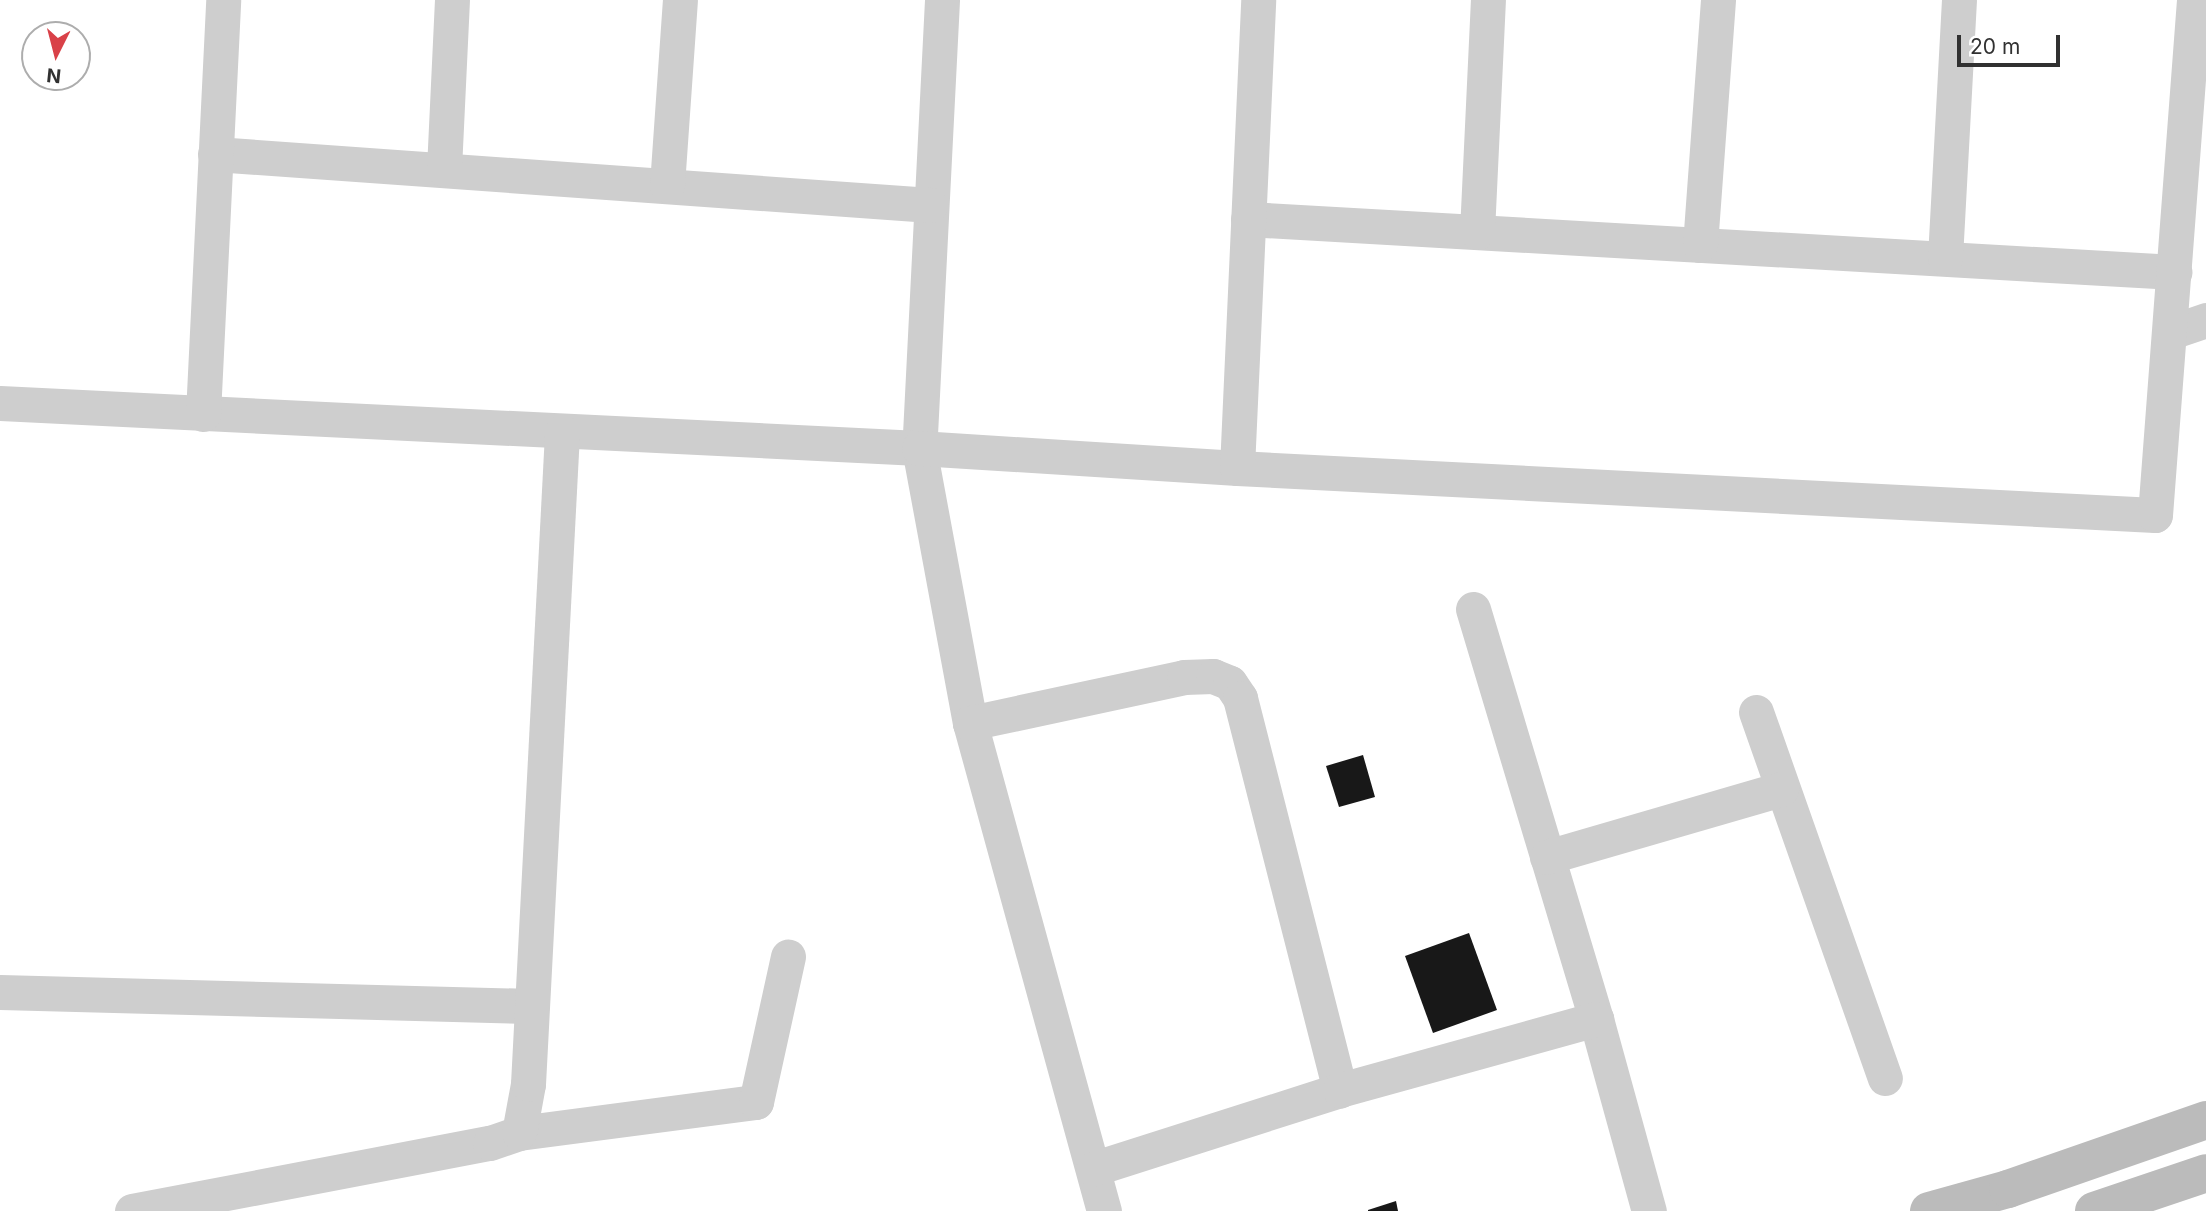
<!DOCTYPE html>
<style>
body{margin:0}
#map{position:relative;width:2206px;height:1211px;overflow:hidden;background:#fff;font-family:Inter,sans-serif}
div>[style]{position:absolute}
.building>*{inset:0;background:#181818}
.street>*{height:35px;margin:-17.5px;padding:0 17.5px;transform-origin:17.5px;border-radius:17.5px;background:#cecece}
.secondary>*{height:38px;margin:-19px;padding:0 19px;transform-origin:19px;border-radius:19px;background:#bbb}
span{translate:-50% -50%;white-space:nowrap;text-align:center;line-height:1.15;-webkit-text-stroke:7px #fff;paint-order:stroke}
.north{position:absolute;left:21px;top:21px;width:70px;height:70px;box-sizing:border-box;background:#fff;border:2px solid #adadad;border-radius:50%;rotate:186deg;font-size:19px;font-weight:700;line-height:28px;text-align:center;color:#313131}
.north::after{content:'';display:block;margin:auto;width:24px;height:32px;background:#d94148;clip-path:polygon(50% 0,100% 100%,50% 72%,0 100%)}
.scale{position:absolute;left:1957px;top:35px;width:103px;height:32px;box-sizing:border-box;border:4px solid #313131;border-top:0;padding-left:9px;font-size:21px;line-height:24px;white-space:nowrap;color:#313131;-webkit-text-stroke:5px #fff;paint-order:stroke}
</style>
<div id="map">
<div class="building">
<i style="clip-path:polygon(1363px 755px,1375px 797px,1339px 807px,1326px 766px)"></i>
<i style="clip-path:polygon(1469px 933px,1497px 1010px,1433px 1033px,1405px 956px)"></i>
<i style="clip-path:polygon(1396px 1201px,1398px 1211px,1368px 1211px,1368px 1210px)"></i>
</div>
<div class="street">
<i style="left:942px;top:0;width:449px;rotate:92.9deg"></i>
<i style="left:919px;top:448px;width:280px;rotate:79.5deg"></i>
<i style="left:970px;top:723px;width:506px;rotate:74.65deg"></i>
<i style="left:215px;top:154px;width:717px;rotate:4.08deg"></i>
<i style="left:444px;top:169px;width:169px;rotate:-87.3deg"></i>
<i style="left:667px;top:185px;width:185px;rotate:-86deg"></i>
<i style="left:1248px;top:219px;width:928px;rotate:3.28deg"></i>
<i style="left:1477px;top:232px;width:232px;rotate:-87.3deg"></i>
<i style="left:1700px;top:245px;width:246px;rotate:-85.8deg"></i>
<i style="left:1945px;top:258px;width:258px;rotate:-86.9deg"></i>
<i style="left:2171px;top:332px;width:37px;rotate:-19deg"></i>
<i style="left:0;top:403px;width:920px;rotate:2.8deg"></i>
<i style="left:919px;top:448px;width:319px;rotate:3.6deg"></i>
<i style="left:1237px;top:468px;width:919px;rotate:2.93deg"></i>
<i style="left:2155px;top:515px;width:516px;rotate:-85.67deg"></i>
<i style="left:203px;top:414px;width:414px;rotate:-87.2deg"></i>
<i style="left:1237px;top:468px;width:468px;rotate:-87.4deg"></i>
<i style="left:1473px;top:609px;width:428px;rotate:73.3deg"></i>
<i style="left:1596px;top:1019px;width:199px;rotate:74.6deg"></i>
<i style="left:1756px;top:712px;width:388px;rotate:70.6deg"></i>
<i style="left:970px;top:723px;width:219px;rotate:-12.1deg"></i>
<i style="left:1184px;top:677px;width:29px;rotate:-2deg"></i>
<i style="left:1213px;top:676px;width:18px;rotate:22deg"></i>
<i style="left:1230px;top:683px;width:18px;rotate:56deg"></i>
<i style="left:1240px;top:698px;width:405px;rotate:75.7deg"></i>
<i style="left:1340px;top:1090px;width:259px;rotate:162.3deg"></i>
<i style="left:1547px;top:857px;width:244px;rotate:-16.2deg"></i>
<i style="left:0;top:992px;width:532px;rotate:1.51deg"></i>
<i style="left:1340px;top:1090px;width:266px;rotate:-15.5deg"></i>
<i style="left:519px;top:1133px;width:239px;rotate:-7.5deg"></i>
<i style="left:756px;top:1102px;width:149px;rotate:-77.6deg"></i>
<i style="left:132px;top:1211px;width:364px;rotate:-10.8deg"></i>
<i style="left:490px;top:1143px;width:31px;rotate:-19deg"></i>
<i style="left:519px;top:1133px;width:50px;rotate:-79.6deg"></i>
<i style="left:528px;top:1084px;width:653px;rotate:-87.01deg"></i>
</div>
<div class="secondary">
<i style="left:1929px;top:1211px;width:82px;rotate:-15.6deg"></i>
<i style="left:2008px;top:1189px;width:210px;rotate:-19.2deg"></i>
<i style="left:2094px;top:1211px;width:118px;rotate:-18.7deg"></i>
</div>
<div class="north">N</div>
<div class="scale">20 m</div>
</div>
